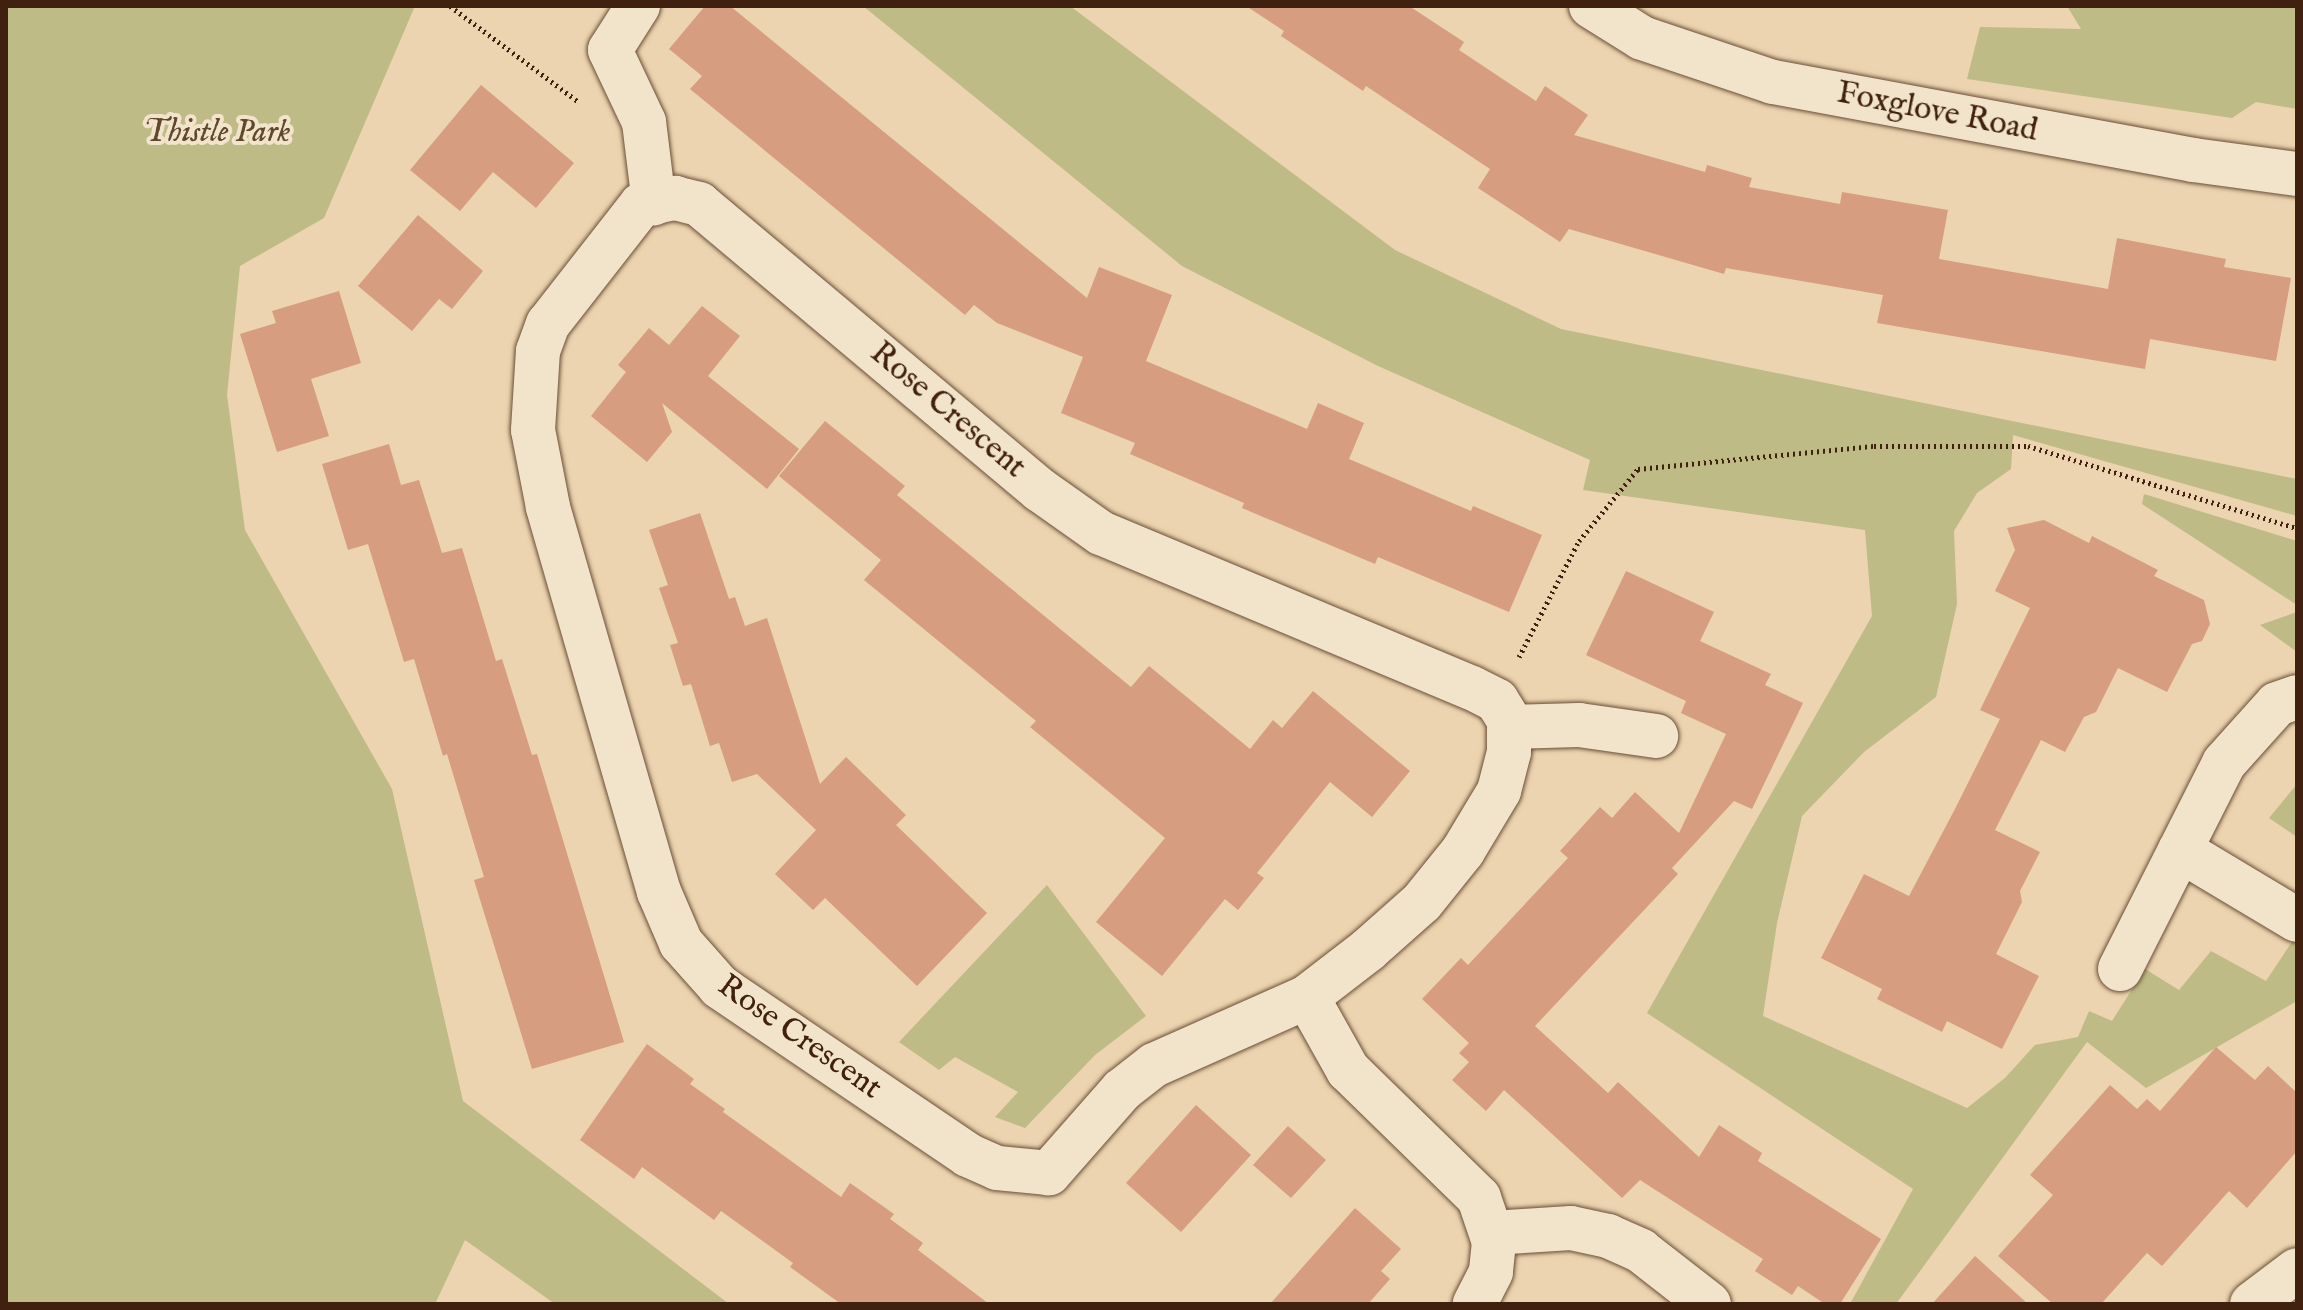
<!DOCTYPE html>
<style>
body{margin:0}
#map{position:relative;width:2303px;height:1310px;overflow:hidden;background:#ebd4af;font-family:"IM FELL English",serif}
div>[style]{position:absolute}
.green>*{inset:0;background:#bebb86}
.building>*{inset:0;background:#d69d80}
.path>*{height:5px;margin-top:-2.5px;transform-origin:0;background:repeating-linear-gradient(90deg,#40210f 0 2px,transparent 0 6px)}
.roads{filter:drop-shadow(0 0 2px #6b4e37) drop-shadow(0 0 2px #6b4e37)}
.minor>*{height:44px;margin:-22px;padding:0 22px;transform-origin:22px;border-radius:22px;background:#f2e3cb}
span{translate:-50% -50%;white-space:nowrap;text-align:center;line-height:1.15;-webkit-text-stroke:8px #f2e3cb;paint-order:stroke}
.street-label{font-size:32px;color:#40210f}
.park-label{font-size:32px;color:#60482d;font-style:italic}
.frame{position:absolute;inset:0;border:8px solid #40210f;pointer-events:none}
</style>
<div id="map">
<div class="green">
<i style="clip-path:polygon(6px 6px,415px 6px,324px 218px,240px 266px,227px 395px,245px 530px,392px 789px,463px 1101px,729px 1304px,555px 1304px,465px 1240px,435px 1304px,6px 1304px)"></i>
<i style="clip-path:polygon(863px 6px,1070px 6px,1395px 250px,1561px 329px,2297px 479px,2297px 516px,2013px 435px,2011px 469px,1977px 493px,1954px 531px,1957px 604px,1936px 697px,1864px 752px,1802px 816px,1777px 923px,1763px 1016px,1967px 1108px,2005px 1078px,2035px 1045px,2078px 1037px,2089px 1011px,2112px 1021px,2145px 969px,2179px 990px,2211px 951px,2266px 981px,2297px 934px,2297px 1001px,2146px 1088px,2087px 1042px,1896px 1304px,1850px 1304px,1913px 1189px,1647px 1013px,1872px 616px,1865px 530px,1583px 490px,1590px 460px,1378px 366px,1182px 266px)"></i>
<i style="clip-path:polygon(2067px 6px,2297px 6px,2297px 109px,2256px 102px,2232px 118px,1967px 79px,1980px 27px,2081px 29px)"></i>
<i style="clip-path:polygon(2144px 494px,2297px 541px,2297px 605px,2142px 504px)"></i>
<i style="clip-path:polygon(2297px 612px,2297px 652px,2260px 625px)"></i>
<i style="clip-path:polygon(2297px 784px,2297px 837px,2269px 818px)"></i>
<i style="clip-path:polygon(1047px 885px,1146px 1016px,1095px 1055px,1025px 1128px,995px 1117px,1018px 1092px,955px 1057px,939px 1070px,899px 1042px)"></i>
</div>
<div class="building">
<i style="clip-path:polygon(705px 6px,730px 6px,1087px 298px,1099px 267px,1172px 295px,1146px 361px,1307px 429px,1318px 403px,1364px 423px,1349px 459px,1471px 511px,1473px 506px,1542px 535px,1509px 612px,1378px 557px,1375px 564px,1242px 508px,1244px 503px,1130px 454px,1135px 443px,1061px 413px,1083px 357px,997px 323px,974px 305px,965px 315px,690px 89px,702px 76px,669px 49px)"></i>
<i style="clip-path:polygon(1246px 6px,1409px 6px,1464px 42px,1459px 50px,1536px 101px,1545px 86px,1588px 115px,1574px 135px,1705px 172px,1707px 165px,1752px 178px,1749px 187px,1840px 204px,1842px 192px,1948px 210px,1939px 259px,2108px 289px,2117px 238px,2226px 259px,2224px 267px,2291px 278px,2276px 361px,2150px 339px,2145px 369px,1877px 323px,1883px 295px,1726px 268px,1724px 274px,1569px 229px,1560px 242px,1478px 188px,1490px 169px,1366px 86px,1363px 91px,1281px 36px,1284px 31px)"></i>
<i style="clip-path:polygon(481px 85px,574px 163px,536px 208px,493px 172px,460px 211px,410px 170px)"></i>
<i style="clip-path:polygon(418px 215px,483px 271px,452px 309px,439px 299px,412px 331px,358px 286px)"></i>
<i style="clip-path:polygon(339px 291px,361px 363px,311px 379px,329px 436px,277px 452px,240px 334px,276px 323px,272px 311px)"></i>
<i style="clip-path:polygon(702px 306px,740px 336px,708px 376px,799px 449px,767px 489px,662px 403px,672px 432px,647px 462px,591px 416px,626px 372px,618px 365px,649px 328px,669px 345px)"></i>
<i style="clip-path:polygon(825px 421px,905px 486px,897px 495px,1131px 687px,1149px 666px,1250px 749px,1273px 720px,1282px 728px,1313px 691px,1410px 771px,1372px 817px,1330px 782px,1257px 873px,1264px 878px,1238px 910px,1225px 899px,1162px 976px,1096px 922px,1165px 838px,1030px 727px,1036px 721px,864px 580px,881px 560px,779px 476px)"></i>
<i style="clip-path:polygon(389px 444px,401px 485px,419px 480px,442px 553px,462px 548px,496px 661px,502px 659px,532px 755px,537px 754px,624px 1042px,532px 1069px,474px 880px,484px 877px,447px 754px,443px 756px,414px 659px,404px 662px,368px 544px,348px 550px,322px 464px)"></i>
<i style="clip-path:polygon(700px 513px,729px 599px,735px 597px,745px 626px,767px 618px,820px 784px,846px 757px,906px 815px,896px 825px,987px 913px,917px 986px,825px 898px,813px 910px,775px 874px,816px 830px,757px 774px,732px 782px,719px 743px,710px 746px,691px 684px,683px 686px,670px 645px,678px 643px,659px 588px,668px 585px,649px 530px)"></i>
<i style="clip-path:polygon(2044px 520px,2089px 543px,2092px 536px,2158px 570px,2154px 576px,2204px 600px,2210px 624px,2202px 641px,2192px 644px,2167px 692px,2118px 668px,2096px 712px,2084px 717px,2065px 752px,2041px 740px,1995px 830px,2040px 852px,2020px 891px,2022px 902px,1996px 954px,2039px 976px,2002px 1049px,1947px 1021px,1942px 1032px,1877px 999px,1882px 989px,1821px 958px,1864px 874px,1909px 896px,1955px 809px,2000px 719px,1980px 710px,2030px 608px,1995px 591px,2015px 550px,2007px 528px)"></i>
<i style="clip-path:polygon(1626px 571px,1714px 612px,1700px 641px,1771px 674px,1765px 685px,1803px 703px,1752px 809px,1734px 801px,1672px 868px,1678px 874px,1535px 1026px,1608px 1093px,1618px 1082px,1699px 1157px,1719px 1125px,1762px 1153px,1758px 1161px,1881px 1239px,1840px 1304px,1825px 1304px,1798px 1286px,1792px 1295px,1755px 1271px,1763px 1259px,1640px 1180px,1622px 1198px,1504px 1090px,1486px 1111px,1452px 1080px,1469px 1062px,1459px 1053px,1469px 1043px,1422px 999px,1461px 958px,1468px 965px,1568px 858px,1560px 851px,1600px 807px,1612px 818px,1635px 792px,1679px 833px,1726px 734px,1681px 713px,1686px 701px,1586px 655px)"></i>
<i style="clip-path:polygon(647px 1044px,694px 1079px,690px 1084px,725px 1109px,723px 1112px,841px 1197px,850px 1183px,894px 1214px,890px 1219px,923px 1243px,918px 1250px,989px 1304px,841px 1304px,790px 1267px,793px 1263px,721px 1211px,714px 1220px,642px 1167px,634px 1179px,580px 1140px)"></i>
<i style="clip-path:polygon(2216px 1047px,2255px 1080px,2268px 1066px,2297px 1093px,2297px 1151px,2247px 1208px,2229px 1191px,2162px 1266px,2147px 1253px,2101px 1304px,2053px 1304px,1998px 1256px,2053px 1195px,2030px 1175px,2110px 1085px,2137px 1109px,2147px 1099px,2160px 1111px)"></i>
<i style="clip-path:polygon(1196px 1105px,1251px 1155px,1181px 1232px,1126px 1183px)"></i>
<i style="clip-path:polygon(1288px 1126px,1326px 1160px,1291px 1198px,1253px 1165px)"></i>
<i style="clip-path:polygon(1355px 1208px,1401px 1249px,1381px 1271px,1390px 1279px,1368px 1304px,1270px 1304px)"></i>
<i style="clip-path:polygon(1975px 1256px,2028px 1304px,1932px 1304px)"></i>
</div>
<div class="path">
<i style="left:450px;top:6px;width:161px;rotate:36.7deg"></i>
<i style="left:1519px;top:657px;width:131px;rotate:-62.7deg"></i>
<i style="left:1579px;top:541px;width:93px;rotate:-50.7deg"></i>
<i style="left:1638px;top:469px;width:237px;rotate:-5.6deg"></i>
<i style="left:1874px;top:446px;width:154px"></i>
<i style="left:2028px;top:446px;width:281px;rotate:17deg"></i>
</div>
<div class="roads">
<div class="minor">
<i style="left:638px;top:6px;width:52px;rotate:122.5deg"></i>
<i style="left:610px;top:50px;width:80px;rotate:64.7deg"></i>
<i style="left:644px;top:122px;width:82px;rotate:83deg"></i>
<i style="left:1591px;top:6px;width:60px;rotate:32.1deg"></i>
<i style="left:1642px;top:38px;width:138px;rotate:18.6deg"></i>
<i style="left:1773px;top:82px;width:427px;rotate:10.5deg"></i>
<i style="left:2193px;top:160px;width:105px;rotate:7.7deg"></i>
<i style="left:675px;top:198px;width:25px;rotate:14deg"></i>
<i style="left:699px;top:204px;width:445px;rotate:40deg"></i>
<i style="left:1040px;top:490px;width:75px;rotate:35.2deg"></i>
<i style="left:1101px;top:533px;width:402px;rotate:22.7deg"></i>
<i style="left:1472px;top:688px;width:28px;rotate:27deg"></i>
<i style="left:1497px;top:701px;width:22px;rotate:58deg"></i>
<i style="left:1509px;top:720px;width:32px;rotate:90deg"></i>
<i style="left:1509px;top:752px;width:40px;rotate:104.4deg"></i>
<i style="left:1499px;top:791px;width:70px;rotate:121deg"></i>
<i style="left:1463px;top:851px;width:65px;rotate:128.8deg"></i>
<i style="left:1422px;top:902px;width:72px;rotate:138.4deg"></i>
<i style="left:1368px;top:950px;width:77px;rotate:142.4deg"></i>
<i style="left:1307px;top:997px;width:167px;rotate:156deg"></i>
<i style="left:1154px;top:1065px;width:41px;rotate:142deg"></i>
<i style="left:1122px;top:1090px;width:111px;rotate:131.3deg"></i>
<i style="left:1049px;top:1173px;width:52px;rotate:-174.5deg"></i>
<i style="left:997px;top:1168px;width:32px;rotate:-156deg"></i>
<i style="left:968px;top:1155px;width:300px;rotate:-145.9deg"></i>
<i style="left:720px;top:987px;width:59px;rotate:-131.6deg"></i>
<i style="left:681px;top:943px;width:56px;rotate:-113.3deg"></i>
<i style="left:659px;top:892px;width:401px;rotate:-106.1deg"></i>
<i style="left:548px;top:507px;width:78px;rotate:-101deg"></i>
<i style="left:533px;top:430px;width:79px;rotate:-86.4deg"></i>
<i style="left:538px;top:351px;width:29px;rotate:-70deg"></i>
<i style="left:548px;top:324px;width:151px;rotate:-52deg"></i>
<i style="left:641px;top:205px;width:35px;rotate:-12deg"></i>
<i style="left:1509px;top:727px;width:70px;rotate:-1.6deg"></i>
<i style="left:1579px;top:725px;width:78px;rotate:8.1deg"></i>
<i style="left:2180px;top:850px;width:136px;rotate:30.9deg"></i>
<i style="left:2120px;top:969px;width:231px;rotate:-63.2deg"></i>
<i style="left:2224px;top:763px;width:79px;rotate:-48.1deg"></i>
<i style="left:2277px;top:704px;width:21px;rotate:-19deg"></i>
<i style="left:1307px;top:997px;width:84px;rotate:60.7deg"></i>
<i style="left:1348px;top:1070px;width:183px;rotate:44.3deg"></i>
<i style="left:1479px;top:1198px;width:46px;rotate:71.2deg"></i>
<i style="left:1494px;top:1242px;width:30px;rotate:96deg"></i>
<i style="left:1491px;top:1272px;width:36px;rotate:117deg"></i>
<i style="left:1492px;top:1233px;width:79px;rotate:-3.6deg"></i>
<i style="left:1571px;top:1228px;width:38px;rotate:12deg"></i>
<i style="left:1608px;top:1236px;width:36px;rotate:24deg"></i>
<i style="left:1641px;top:1251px;width:86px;rotate:37.9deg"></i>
<i style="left:2252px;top:1304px;width:56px;rotate:-37.1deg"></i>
</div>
</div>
<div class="street-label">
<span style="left:1937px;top:113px;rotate:11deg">Foxglove Road</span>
<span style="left:947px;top:411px;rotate:40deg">Rose Crescent</span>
<span style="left:799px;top:1038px;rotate:35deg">Rose Crescent</span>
</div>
<div class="park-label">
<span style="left:217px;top:133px">Thistle Park</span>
</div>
<div class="frame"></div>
</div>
